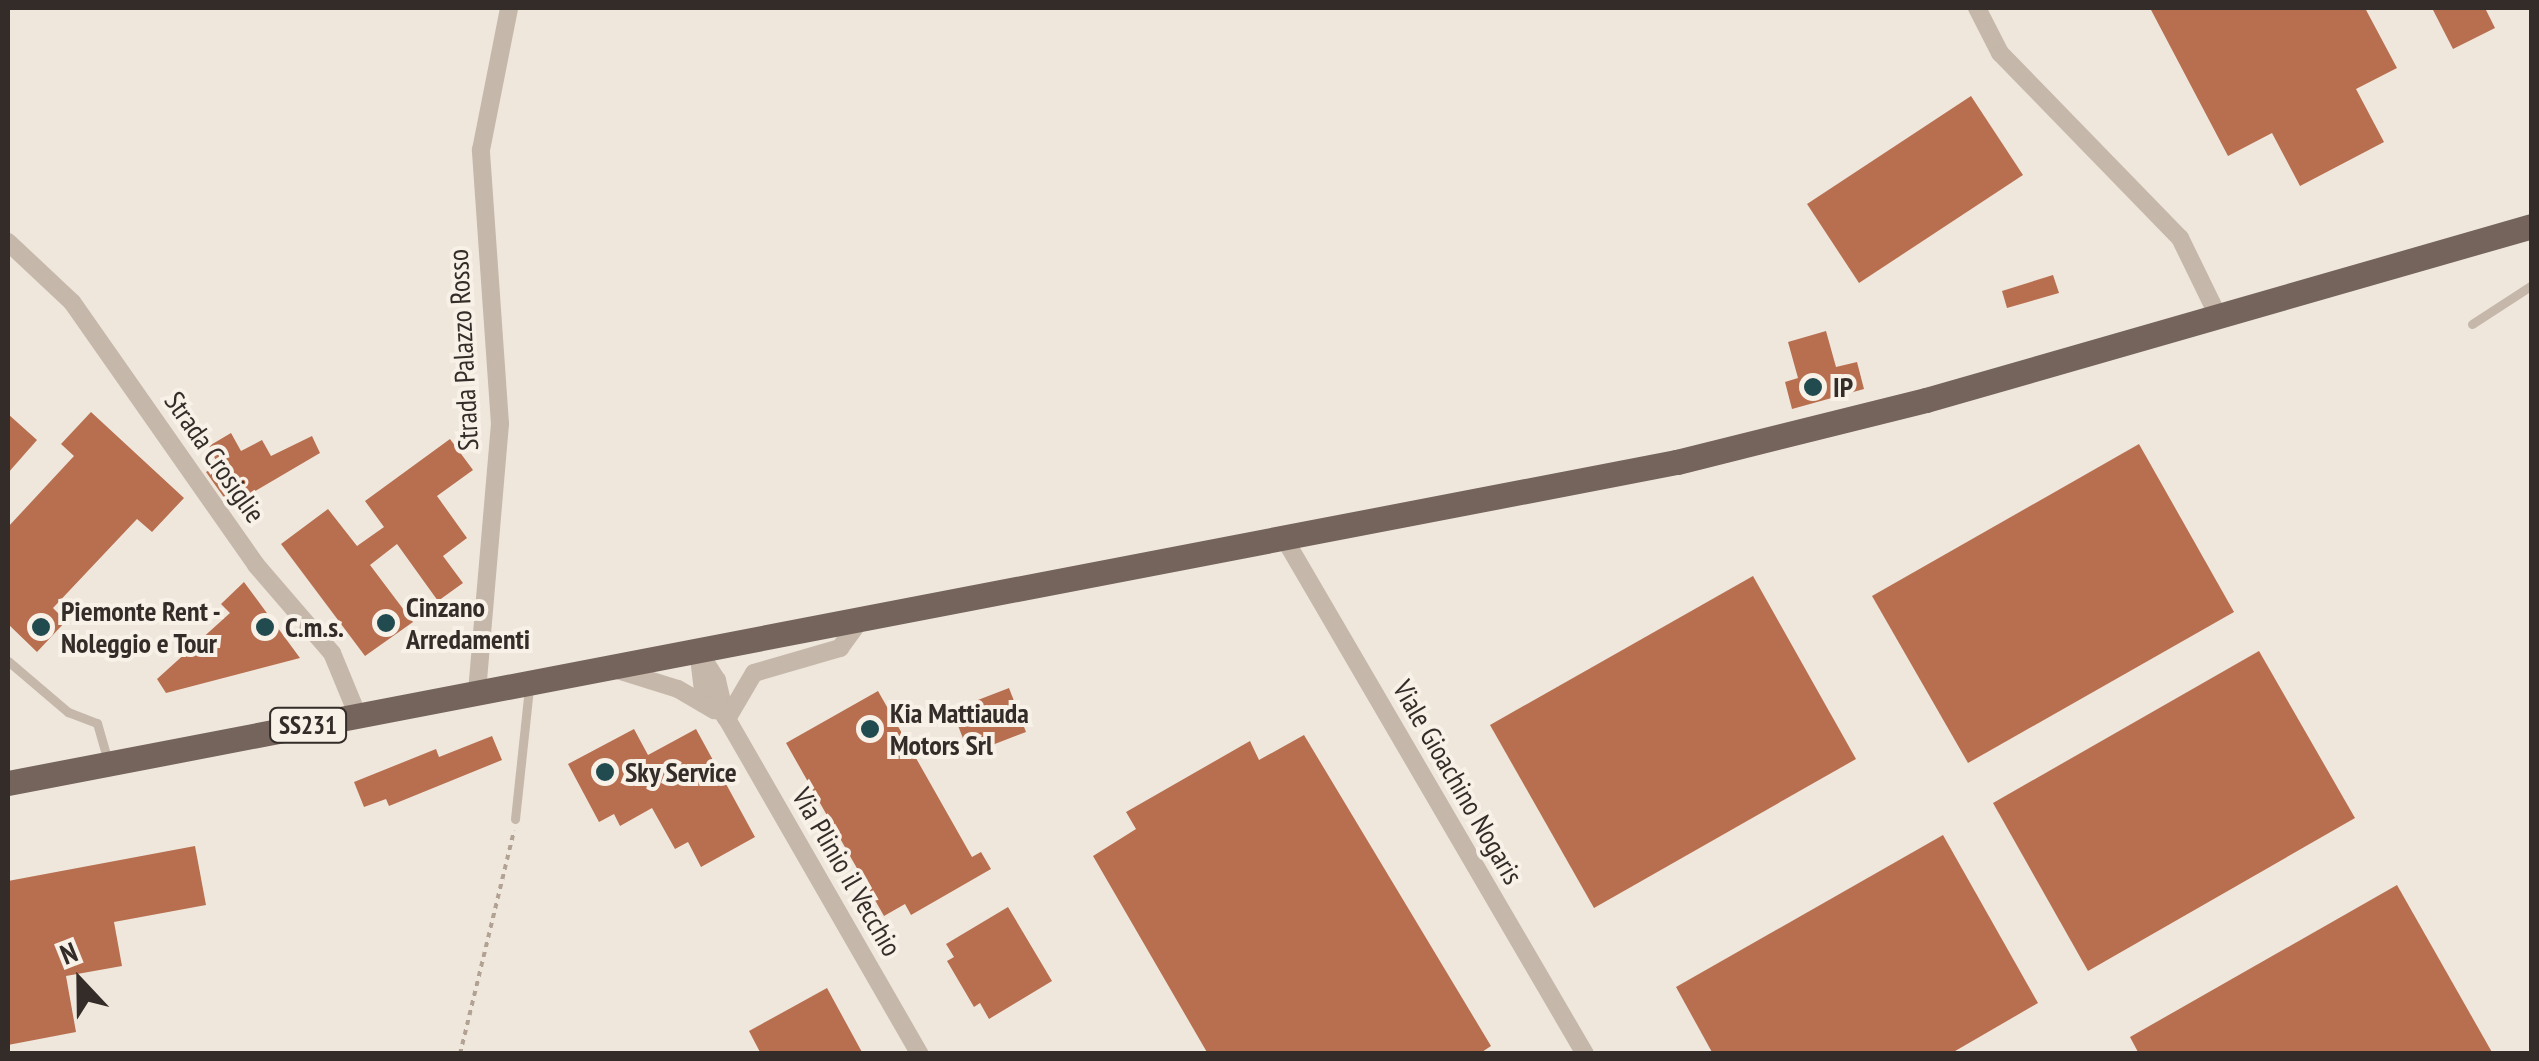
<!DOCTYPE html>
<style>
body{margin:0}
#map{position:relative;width:2539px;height:1061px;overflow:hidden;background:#efe7dc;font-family:"PT Sans Narrow",sans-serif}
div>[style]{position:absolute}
.building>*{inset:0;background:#b86f50}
.path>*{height:4px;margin-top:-2px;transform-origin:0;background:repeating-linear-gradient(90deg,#b1a294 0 5px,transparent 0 10px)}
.lane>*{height:9px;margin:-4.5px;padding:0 4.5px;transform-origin:4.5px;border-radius:4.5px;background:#c5b7a9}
.street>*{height:18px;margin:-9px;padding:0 9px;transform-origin:9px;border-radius:9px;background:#c5b7a9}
.primary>*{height:25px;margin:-12.5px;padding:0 12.5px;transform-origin:12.5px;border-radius:12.5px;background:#74645b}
.dots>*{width:28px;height:28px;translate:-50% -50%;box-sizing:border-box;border:5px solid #f7f1e8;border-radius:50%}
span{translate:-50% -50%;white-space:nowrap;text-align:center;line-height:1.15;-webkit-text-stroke:8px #f7f1e8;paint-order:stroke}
.shield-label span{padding:2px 8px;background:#f7f1e8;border:2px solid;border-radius:8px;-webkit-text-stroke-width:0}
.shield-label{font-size:25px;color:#332c28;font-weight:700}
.street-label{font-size:28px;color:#332c28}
.poi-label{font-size:28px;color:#332c28;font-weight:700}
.left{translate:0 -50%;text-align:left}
.frame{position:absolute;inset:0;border:10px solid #332c28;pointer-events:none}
.north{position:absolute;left:30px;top:931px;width:100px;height:100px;-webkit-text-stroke:8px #f7f1e8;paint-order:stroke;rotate:338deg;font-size:28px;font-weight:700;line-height:40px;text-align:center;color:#332c28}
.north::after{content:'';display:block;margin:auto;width:35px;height:45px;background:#332c28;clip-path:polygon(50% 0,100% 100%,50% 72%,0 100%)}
</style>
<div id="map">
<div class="building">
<i style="clip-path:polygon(2150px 8px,2365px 8px,2397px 68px,2356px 89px,2384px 142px,2300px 186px,2272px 133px,2228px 156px)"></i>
<i style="clip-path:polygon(2432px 8px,2485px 8px,2495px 28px,2453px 49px)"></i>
<i style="clip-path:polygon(1971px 96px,2023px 175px,1859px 283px,1807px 204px)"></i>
<i style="clip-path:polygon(2053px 275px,2059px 293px,2007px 308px,2002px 291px)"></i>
<i style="clip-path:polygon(1826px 331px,1836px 367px,1857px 362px,1864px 389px,1792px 409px,1785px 382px,1798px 378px,1788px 342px)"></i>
<i style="clip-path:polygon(91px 412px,184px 498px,152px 532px,137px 519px,53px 608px,66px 621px,37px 652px,8px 624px,8px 527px,74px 456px,61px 444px)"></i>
<i style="clip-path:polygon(8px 414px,37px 440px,8px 473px)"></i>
<i style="clip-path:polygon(231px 433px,241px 451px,262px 440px,271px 456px,312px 436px,320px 453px,230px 506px,206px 472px,218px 465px,209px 446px)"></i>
<i style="clip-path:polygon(450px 439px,473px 470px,437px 496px,467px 538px,443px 556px,463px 583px,438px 601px,397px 544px,370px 565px,413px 622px,365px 656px,281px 544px,328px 509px,357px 546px,384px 527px,365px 501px)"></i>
<i style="clip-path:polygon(2139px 444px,2234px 612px,1968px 763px,1872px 596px)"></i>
<i style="clip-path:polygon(1753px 576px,1856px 759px,1594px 908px,1490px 725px)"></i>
<i style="clip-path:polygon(244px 582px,300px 658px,166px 693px,157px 679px,230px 613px,221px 604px)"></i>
<i style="clip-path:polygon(2259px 651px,2355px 818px,2088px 971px,1993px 803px)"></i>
<i style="clip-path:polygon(1009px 688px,1026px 732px,969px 754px,952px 710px)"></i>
<i style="clip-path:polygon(878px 691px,972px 857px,981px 852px,991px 869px,911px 915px,905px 904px,884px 916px,786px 743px)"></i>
<i style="clip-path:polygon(634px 729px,648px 755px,696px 729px,755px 837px,701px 867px,688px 842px,675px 849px,652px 808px,620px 826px,614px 814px,599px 822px,568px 764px)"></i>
<i style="clip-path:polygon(1304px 735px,1491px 1046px,1479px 1054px,1208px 1054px,1093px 856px,1136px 829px,1126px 812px,1250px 741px,1259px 760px)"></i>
<i style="clip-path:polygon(492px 736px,502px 760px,389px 806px,386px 799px,364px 807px,354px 782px,436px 749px,439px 757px)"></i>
<i style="clip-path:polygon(1943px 835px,2038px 1003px,1950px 1054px,1713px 1054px,1676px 987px)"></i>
<i style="clip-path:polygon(195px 846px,206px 905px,114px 922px,122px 966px,66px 976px,76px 1032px,8px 1045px,8px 881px)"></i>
<i style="clip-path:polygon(2397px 885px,2493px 1054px,2139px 1054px,2130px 1037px)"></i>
<i style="clip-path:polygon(1008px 907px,1052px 981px,989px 1019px,980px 1003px,974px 1007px,947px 961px,954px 957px,946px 944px)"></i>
<i style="clip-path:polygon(827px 988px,863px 1054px,761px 1054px,749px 1031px)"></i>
</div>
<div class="path">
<i style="left:460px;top:1054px;width:230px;rotate:-76.4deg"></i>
</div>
<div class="lane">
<i style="left:2472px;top:324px;width:72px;rotate:-33deg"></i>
<i style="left:8px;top:661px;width:79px;rotate:40.4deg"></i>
<i style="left:68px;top:712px;width:31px;rotate:21deg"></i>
<i style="left:97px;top:723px;width:37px;rotate:74deg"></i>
<i style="left:515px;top:819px;width:133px;rotate:-83.9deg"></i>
</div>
<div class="street">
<i style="left:1977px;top:8px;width:51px;rotate:62.9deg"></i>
<i style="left:2000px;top:53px;width:258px;rotate:45.8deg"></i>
<i style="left:2180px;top:238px;width:87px;rotate:64deg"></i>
<i style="left:8px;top:242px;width:88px;rotate:43.2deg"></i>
<i style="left:72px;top:302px;width:321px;rotate:55deg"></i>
<i style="left:256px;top:565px;width:116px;rotate:49.2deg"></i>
<i style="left:332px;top:653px;width:68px;rotate:67.6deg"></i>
<i style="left:1284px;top:538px;width:597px;rotate:59.74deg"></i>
<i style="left:698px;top:650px;width:39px;rotate:83deg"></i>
<i style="left:703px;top:689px;width:38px;rotate:51deg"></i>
<i style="left:727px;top:719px;width:387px;rotate:60.1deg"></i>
<i style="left:698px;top:651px;width:35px;rotate:57deg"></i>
<i style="left:717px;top:680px;width:39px;rotate:77deg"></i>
<i style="left:614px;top:669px;width:67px;rotate:17.4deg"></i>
<i style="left:678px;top:689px;width:42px;rotate:30.3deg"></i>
<i style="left:477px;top:692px;width:269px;rotate:-85.1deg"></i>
<i style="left:500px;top:424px;width:275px;rotate:-94deg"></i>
<i style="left:481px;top:150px;width:145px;rotate:-78.8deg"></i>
<i style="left:727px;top:719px;width:53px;rotate:-59.6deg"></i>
<i style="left:754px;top:673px;width:90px;rotate:-16.2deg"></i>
<i style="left:840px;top:648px;width:36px;rotate:-54deg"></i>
</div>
<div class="primary">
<i style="left:8px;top:783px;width:1700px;rotate:-10.89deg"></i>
<i style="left:1677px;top:462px;width:257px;rotate:-14deg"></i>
<i style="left:1926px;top:400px;width:630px;rotate:-16.02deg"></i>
</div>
<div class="dots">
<i style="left:1813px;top:387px;background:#224b50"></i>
<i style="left:386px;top:623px;background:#224b50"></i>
<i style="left:41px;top:627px;background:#224b50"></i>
<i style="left:265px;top:627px;background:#224b50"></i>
<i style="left:870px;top:729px;background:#224b50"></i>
<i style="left:605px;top:772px;background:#224b50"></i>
</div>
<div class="shield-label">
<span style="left:308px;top:725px">SS231</span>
</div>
<div class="street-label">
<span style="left:463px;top:350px;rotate:-93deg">Strada Palazzo Rosso</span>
<span style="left:215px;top:457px;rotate:55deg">Strada Crosiglie</span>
<span style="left:1458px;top:782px;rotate:60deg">Viale Gioachino Nogaris</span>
<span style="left:847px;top:872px;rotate:60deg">Via Plinio il Vecchio</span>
</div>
<div class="poi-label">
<span class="left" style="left:1833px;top:387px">IP</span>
<span class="left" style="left:406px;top:623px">Cinzano<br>Arredamenti</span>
<span class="left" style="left:61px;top:627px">Piemonte Rent -<br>Noleggio e Tour</span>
<span class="left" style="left:285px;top:627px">C.m.s.</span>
<span class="left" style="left:890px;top:729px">Kia Mattiauda<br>Motors Srl</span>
<span class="left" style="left:625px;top:772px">Sky Service</span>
</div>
<div class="frame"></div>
<div class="north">N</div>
</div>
